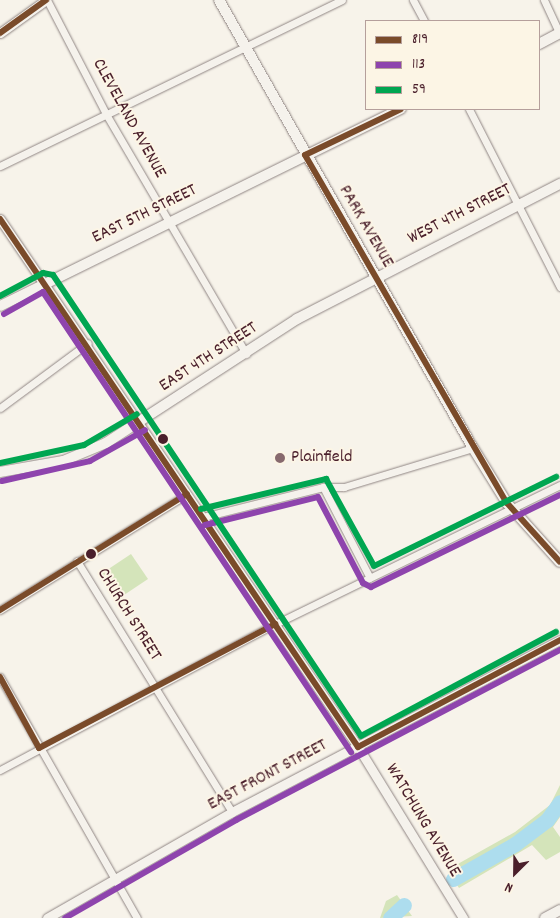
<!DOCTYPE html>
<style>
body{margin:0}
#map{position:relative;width:560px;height:918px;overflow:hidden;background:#f7f3ea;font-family:Dekko,sans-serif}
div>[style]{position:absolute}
.green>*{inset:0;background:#d4e4ba}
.river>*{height:15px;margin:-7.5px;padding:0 7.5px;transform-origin:7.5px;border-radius:7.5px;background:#adddee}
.roads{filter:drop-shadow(0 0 1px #908684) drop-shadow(0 0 1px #908684)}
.minor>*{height:7px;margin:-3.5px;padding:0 3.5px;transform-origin:3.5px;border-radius:3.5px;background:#f5f2ec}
.tertiary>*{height:9px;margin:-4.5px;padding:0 4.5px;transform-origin:4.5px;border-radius:4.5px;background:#f5f2ec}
.secondary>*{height:10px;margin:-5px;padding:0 5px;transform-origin:5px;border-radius:5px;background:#f5f2ec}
.bus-1>*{height:6px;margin:-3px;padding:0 3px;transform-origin:3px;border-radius:3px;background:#7a4b2a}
.bus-2>*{height:6px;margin:-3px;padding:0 3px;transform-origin:3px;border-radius:3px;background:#8e44ad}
.bus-3>*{height:6px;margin:-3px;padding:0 3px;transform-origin:3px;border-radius:3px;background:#00a651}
.dots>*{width:14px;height:14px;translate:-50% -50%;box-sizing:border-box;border:2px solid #fcf5e5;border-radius:50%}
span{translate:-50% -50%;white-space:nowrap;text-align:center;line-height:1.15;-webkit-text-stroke:4px #fcf5e5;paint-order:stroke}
.street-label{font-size:18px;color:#4a1f2b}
.poi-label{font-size:18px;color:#4a1f2b}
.left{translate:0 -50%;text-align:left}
.legend{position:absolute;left:365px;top:20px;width:175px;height:90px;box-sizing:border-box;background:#fcf5e5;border:1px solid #b59f9b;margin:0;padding:6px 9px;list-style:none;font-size:15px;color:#4a1f2b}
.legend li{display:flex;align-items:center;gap:10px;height:25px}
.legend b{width:25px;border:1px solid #b59f9b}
.north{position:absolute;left:490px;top:848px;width:50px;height:50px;-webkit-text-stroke:4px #fcf5e5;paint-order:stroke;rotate:203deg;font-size:14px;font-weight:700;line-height:20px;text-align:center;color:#4a1f2b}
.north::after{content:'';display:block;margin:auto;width:18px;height:22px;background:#4a1f2b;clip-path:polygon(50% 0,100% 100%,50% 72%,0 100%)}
</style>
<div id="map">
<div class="green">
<i style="clip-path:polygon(131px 554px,148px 579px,118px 599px,101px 574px)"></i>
<i style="clip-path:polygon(560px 785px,560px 817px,553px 827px,560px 837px,560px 852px,546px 860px,532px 845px,459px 888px,447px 870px,515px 832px,550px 805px)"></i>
<i style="clip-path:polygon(397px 895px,412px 916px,380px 918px,386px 901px)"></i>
</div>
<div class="river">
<i style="left:453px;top:879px;width:71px;rotate:-29.4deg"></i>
<i style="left:515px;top:844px;width:40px;rotate:-37deg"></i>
<i style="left:547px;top:820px;width:22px;rotate:-54deg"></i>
<i style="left:390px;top:918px;width:19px;rotate:-43deg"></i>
</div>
<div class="roads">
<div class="minor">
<i style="left:47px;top:0;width:128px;rotate:62.6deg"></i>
<i style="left:106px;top:114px;width:278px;rotate:59.7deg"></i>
<i style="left:413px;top:0;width:24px;rotate:62deg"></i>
<i style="left:544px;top:0;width:38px;rotate:65deg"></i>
<i style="left:469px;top:109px;width:200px;rotate:62.9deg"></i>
<i style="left:0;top:166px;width:380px;rotate:-25.9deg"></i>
<i style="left:0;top:408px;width:109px;rotate:-36.5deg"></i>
<i style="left:323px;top:487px;width:102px;rotate:62.7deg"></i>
<i style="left:203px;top:517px;width:124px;rotate:-14deg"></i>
<i style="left:323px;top:487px;width:21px"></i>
<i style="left:344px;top:487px;width:135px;rotate:-16.8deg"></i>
<i style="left:77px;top:561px;width:295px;rotate:58.3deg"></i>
<i style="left:0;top:610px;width:220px;rotate:-31.8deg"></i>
<i style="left:0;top:677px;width:277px;rotate:60.4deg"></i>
<i style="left:0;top:770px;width:311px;rotate:-28deg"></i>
<i style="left:275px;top:624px;width:317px;rotate:-26deg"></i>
</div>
<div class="tertiary">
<i style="left:0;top:33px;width:57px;rotate:-35.7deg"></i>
<i style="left:0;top:219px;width:638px;rotate:55.86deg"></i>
<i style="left:358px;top:747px;width:201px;rotate:58.4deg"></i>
<i style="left:47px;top:918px;width:213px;rotate:-29.8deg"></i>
<i style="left:232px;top:812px;width:370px;rotate:-27.7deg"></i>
</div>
<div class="secondary">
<i style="left:219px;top:0;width:515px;rotate:60.45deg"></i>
<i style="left:473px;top:448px;width:65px;rotate:58.3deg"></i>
<i style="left:507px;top:503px;width:79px;rotate:48.1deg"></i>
<i style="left:539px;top:44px;width:24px;rotate:-28deg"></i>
<i style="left:0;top:306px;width:447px;rotate:-26.2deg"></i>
<i style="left:0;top:472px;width:64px;rotate:-9.9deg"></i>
<i style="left:63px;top:461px;width:47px;rotate:-22.7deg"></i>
<i style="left:106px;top:443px;width:228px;rotate:-33deg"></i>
<i style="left:297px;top:319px;width:296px;rotate:-27.2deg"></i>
<i style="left:545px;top:918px;width:17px;rotate:-28deg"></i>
</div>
</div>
<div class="bus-1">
<i style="left:0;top:33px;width:57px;rotate:-35.7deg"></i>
<i style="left:305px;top:155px;width:402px;rotate:59.9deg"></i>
<i style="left:507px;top:503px;width:79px;rotate:48.1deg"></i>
<i style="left:305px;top:155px;width:106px;rotate:-25.6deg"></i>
<i style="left:0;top:219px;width:638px;rotate:55.86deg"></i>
<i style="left:0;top:610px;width:220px;rotate:-31.8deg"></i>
<i style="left:0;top:677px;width:81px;rotate:61.2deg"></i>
<i style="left:39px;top:748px;width:267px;rotate:-27.7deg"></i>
<i style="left:358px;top:747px;width:229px;rotate:-27.9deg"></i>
</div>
<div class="bus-2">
<i style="left:4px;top:314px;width:45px;rotate:-29.4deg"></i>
<i style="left:43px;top:292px;width:554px;rotate:56.2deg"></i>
<i style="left:2px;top:481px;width:90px;rotate:-12.8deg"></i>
<i style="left:90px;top:461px;width:63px;rotate:-29.4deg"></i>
<i style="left:205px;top:525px;width:116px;rotate:-13.9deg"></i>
<i style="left:318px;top:497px;width:97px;rotate:62.4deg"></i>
<i style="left:363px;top:583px;width:9px;rotate:27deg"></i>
<i style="left:371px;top:587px;width:210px;rotate:-26deg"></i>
<i style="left:65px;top:918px;width:197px;rotate:-29.8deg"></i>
<i style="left:236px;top:820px;width:366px;rotate:-27.7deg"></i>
</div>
<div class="bus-3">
<i style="left:0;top:296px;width:49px;rotate:-28.1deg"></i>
<i style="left:43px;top:273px;width:10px;rotate:11deg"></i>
<i style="left:53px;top:275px;width:554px;rotate:56.25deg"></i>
<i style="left:361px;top:736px;width:221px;rotate:-28.1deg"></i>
<i style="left:0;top:463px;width:86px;rotate:-12.1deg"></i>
<i style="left:84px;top:445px;width:61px;rotate:-30.3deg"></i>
<i style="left:201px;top:509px;width:129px;rotate:-13.5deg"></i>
<i style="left:326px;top:479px;width:99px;rotate:61.1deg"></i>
<i style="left:374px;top:566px;width:203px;rotate:-26.1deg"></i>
</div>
<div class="dots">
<i style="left:163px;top:439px;background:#4a1f2b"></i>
<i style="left:280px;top:458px;background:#87696e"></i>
<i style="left:91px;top:554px;background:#4a1f2b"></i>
</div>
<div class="street-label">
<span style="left:128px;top:119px;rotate:61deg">CLEVELAND AVENUE</span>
<span style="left:145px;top:215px;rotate:-26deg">EAST 5TH STREET</span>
<span style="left:460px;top:215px;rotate:-27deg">WEST 4TH STREET</span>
<span style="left:365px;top:227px;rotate:60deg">PARK AVENUE</span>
<span style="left:209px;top:358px;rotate:-33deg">EAST 4TH STREET</span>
<span style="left:128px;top:615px;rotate:58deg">CHURCH STREET</span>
<span style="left:268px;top:776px;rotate:-28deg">EAST FRONT STREET</span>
<span style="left:422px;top:821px;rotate:59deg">WATCHUNG AVENUE</span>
</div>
<div class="poi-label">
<span class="left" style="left:291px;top:458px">Plainfield</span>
</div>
<ul class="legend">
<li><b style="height:6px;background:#7a4b2a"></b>819</li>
<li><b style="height:6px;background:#8e44ad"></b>113</li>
<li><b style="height:6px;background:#00a651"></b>59</li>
</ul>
<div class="north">N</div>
</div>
